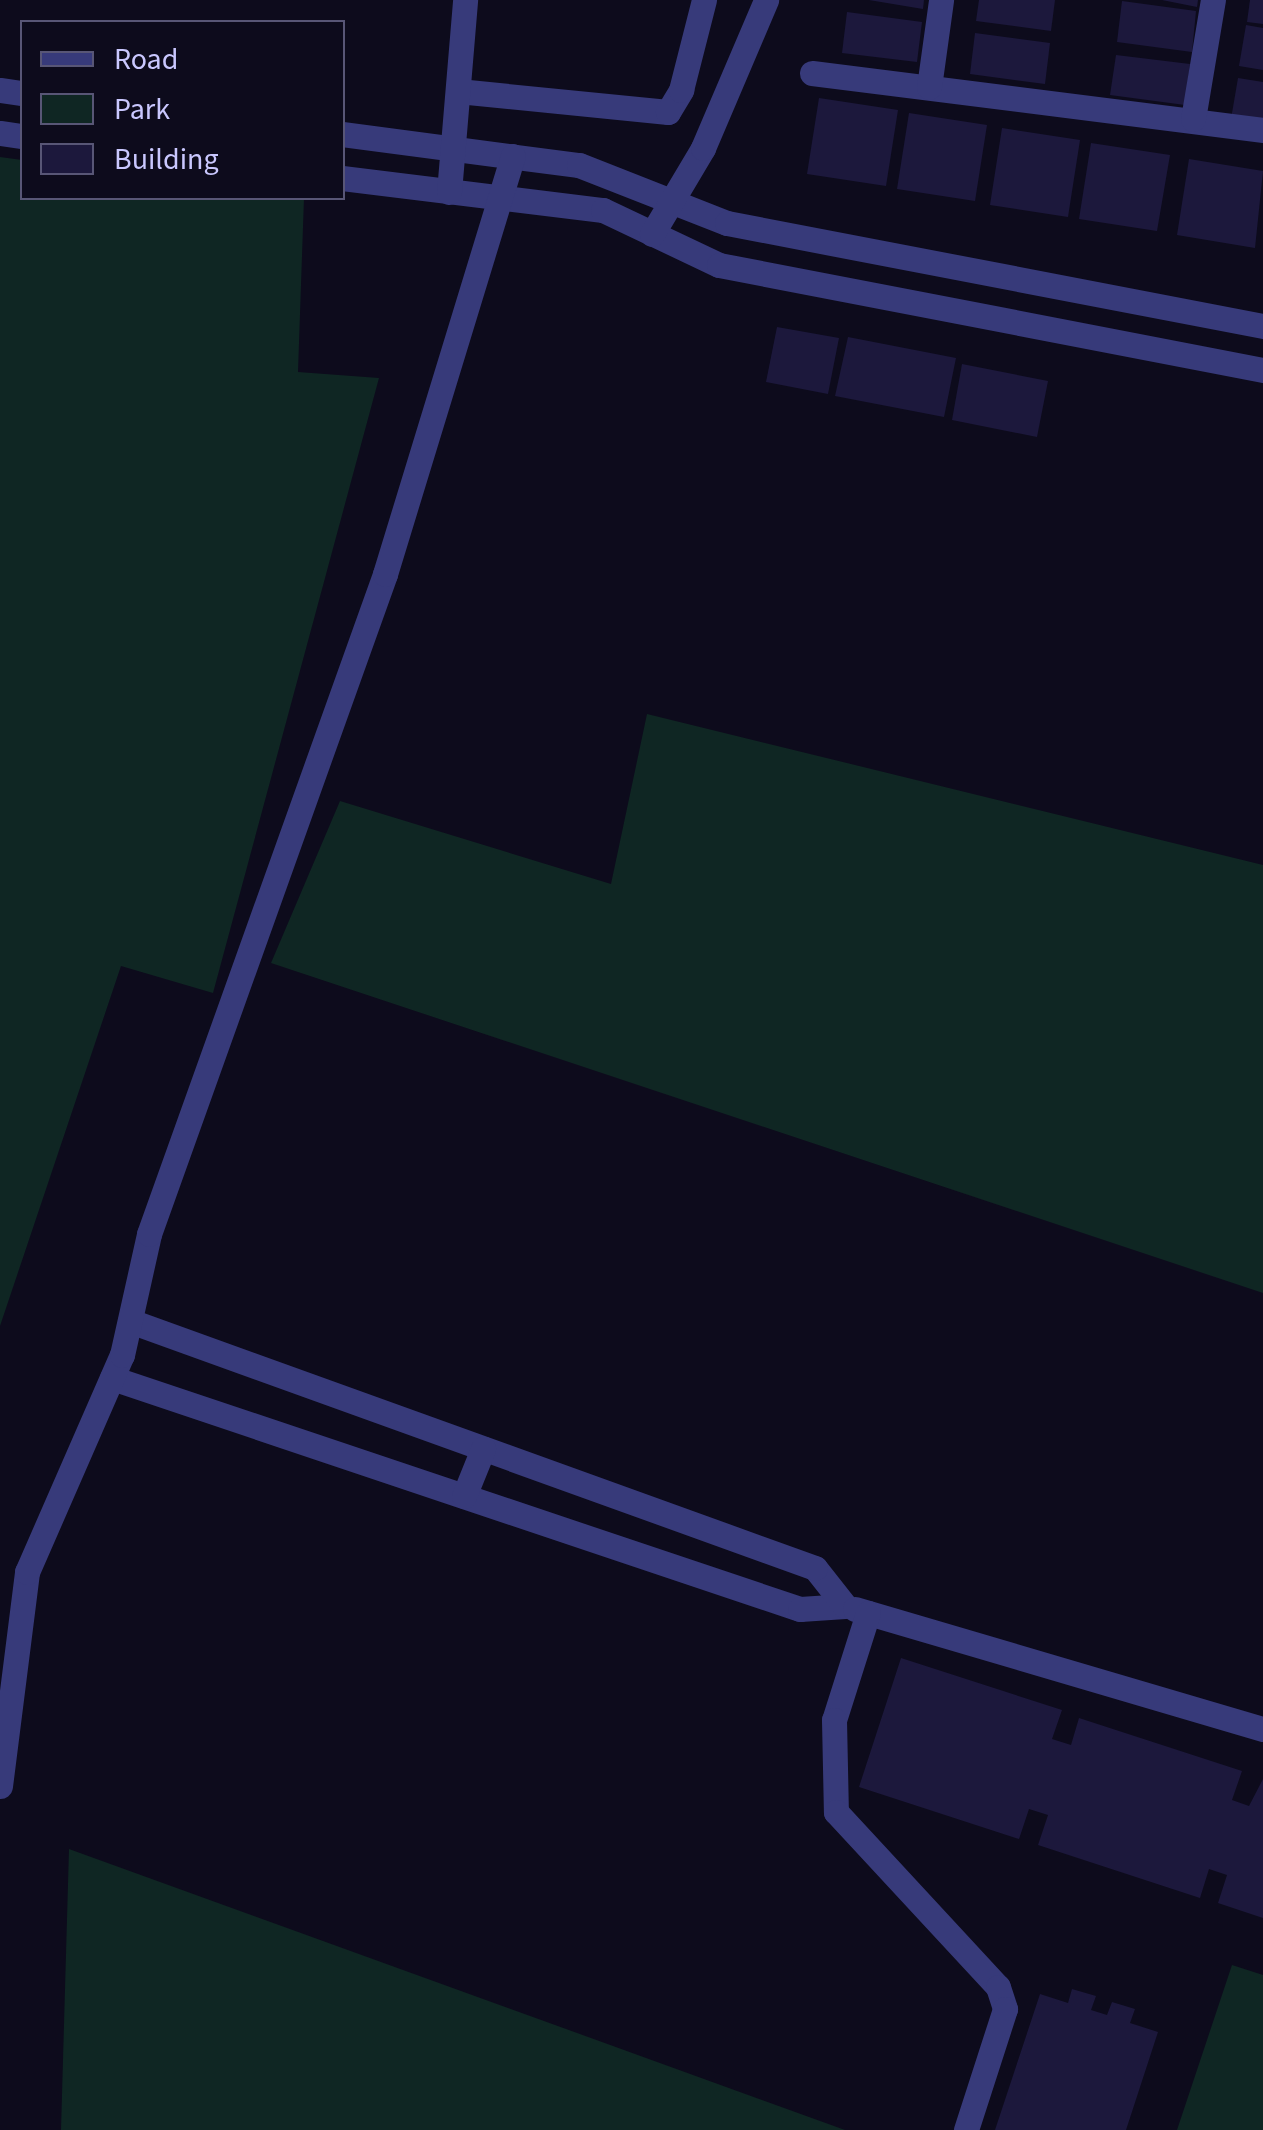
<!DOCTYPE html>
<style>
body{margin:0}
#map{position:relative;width:1263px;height:2130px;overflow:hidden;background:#0d0b1c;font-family:"Source Sans 3",sans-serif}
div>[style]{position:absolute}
.green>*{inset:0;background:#0f2623}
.building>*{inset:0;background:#1c183c}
.minor>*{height:25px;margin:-12.5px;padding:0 12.5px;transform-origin:12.5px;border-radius:12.5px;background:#373a7a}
span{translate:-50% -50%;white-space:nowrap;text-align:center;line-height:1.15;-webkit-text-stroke:8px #0d0b1c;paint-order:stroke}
.legend{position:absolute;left:20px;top:20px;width:325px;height:180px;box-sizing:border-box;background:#0d0b1c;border:2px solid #585676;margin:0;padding:12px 18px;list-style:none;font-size:30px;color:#c9c7fe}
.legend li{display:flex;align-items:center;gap:20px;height:50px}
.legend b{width:50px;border:2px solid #585676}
</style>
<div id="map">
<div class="green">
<i style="clip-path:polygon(0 157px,22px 160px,22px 198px,304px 198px,298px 372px,379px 378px,213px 993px,121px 966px,0 1326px)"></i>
<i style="clip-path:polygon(647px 714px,1263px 865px,1263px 1293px,271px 963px,340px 801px,611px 884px)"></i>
<i style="clip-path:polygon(69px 1849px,845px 2130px,61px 2130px)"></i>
<i style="clip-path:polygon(1232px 1965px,1263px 1975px,1263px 2130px,1177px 2130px)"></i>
</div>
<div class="building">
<i style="clip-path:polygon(869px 0,924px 0,923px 9px)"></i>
<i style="clip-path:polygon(979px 0,1055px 0,1051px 31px,976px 21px)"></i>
<i style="clip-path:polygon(1162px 0,1198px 0,1197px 7px)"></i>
<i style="clip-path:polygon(1250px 0,1263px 0,1263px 24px,1247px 22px)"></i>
<i style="clip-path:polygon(1122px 1px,1196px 11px,1192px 52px,1117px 42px)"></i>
<i style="clip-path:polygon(847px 12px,922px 22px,917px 62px,842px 53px)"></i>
<i style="clip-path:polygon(1246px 25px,1263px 28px,1263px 70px,1239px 66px)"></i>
<i style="clip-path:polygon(975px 33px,1050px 43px,1045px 84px,970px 74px)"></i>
<i style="clip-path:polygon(1116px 55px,1190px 64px,1185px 105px,1110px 95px)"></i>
<i style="clip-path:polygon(1238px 78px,1263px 82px,1263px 124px,1231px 119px)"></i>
<i style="clip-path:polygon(819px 98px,898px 110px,886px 186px,807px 174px)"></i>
<i style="clip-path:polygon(909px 113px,987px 125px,975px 201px,897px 189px)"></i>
<i style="clip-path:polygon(1002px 128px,1080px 140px,1068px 217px,990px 205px)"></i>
<i style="clip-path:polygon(1091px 143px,1170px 155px,1157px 231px,1079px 219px)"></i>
<i style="clip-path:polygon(1189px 159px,1263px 171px,1255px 248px,1177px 235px)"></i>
<i style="clip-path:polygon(777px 327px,839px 338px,828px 394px,766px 382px)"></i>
<i style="clip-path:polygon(848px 337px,956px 358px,944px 417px,835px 396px)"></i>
<i style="clip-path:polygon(962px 364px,1048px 381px,1037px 437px,952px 420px)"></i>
<i style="clip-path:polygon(901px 1658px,1062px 1710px,1052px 1739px,1071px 1745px,1079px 1718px,1242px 1771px,1232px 1800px,1249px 1806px,1263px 1779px,1263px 1918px,1218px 1903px,1227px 1875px,1209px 1869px,1200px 1898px,1038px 1845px,1048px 1815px,1029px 1809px,1019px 1839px,859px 1787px)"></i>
<i style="clip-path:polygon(1072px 1989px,1096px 1996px,1091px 2010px,1107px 2015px,1112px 2002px,1135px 2009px,1130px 2023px,1158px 2032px,1126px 2130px,995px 2130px,1040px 1994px,1068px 2003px)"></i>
</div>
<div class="minor">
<i style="left:812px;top:73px;width:455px;rotate:7.2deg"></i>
<i style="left:929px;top:87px;width:88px;rotate:-82.1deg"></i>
<i style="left:0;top:90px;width:22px;rotate:8deg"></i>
<i style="left:458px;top:91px;width:211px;rotate:5.7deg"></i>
<i style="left:668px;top:112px;width:26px;rotate:-59deg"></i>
<i style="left:681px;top:90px;width:93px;rotate:-75.7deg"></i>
<i style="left:1193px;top:119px;width:121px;rotate:-80.5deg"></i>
<i style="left:0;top:133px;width:22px;rotate:8deg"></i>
<i style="left:342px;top:134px;width:239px;rotate:7.5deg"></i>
<i style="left:579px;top:165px;width:159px;rotate:21.4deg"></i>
<i style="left:727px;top:223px;width:546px;rotate:10.88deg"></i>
<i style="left:342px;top:178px;width:263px;rotate:7deg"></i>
<i style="left:603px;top:210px;width:128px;rotate:25.4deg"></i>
<i style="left:719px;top:265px;width:554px;rotate:10.92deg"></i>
<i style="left:449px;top:192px;width:193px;rotate:-85.2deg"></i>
<i style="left:652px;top:234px;width:100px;rotate:-59.3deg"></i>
<i style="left:703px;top:148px;width:161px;rotate:-66.9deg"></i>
<i style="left:112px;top:1378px;width:726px;rotate:18.56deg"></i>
<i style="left:800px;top:1609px;width:45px;rotate:-3.8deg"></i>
<i style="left:845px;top:1606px;width:48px;rotate:-128.3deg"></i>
<i style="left:815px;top:1568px;width:728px;rotate:-160.17deg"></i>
<i style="left:464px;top:1496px;width:51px;rotate:-68deg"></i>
<i style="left:855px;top:1609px;width:425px;rotate:16.4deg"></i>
<i style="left:868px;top:1613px;width:112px;rotate:107.6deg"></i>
<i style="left:834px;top:1720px;width:92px;rotate:88.8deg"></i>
<i style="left:836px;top:1812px;width:238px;rotate:47.2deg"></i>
<i style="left:998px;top:1987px;width:23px;rotate:72deg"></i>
<i style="left:1005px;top:2009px;width:127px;rotate:107.9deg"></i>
<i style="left:0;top:1786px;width:216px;rotate:-82.8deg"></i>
<i style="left:27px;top:1572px;width:237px;rotate:-66.4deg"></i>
<i style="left:122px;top:1355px;width:124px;rotate:-77.4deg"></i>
<i style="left:149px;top:1234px;width:701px;rotate:-70.32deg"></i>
<i style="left:385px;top:574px;width:437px;rotate:-73deg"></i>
</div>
<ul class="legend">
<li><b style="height:12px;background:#373a7a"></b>Road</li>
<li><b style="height:28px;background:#0f2623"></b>Park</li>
<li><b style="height:28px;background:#1c183c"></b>Building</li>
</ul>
</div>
